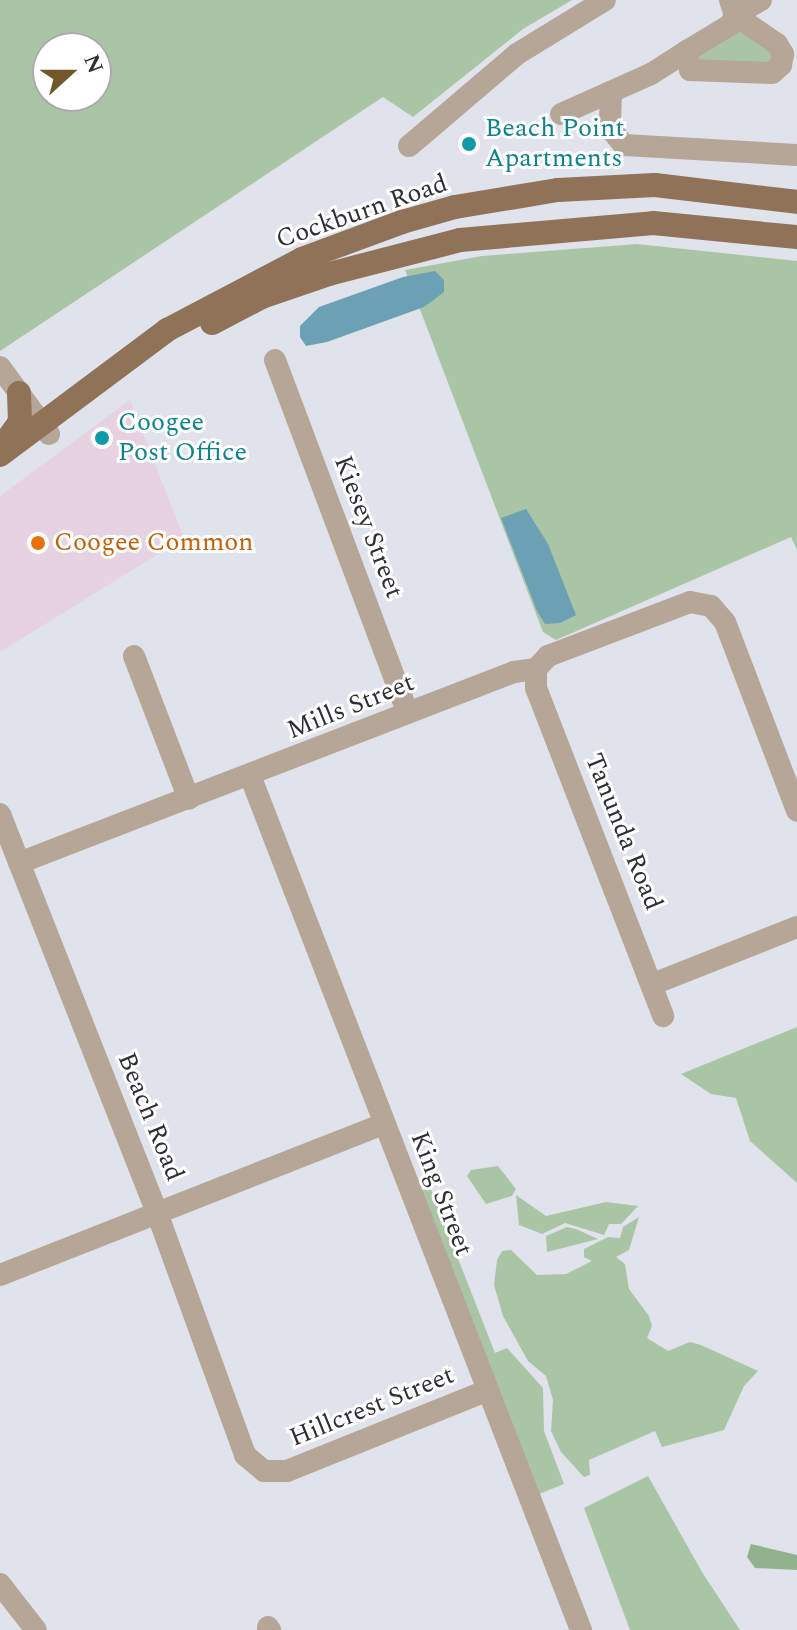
<!DOCTYPE html>
<style>
body{margin:0}
#map{position:relative;width:797px;height:1630px;overflow:hidden;background:#e0e3eb;font-family:Spectral,serif}
div>[style]{position:absolute}
.commercial>*{inset:0;background:#e7d2e1}
.green>*{inset:0;background:#aac5a6}
.forest>*{inset:0;background:#92b28d}
.water>*{inset:0;background:#6ca0b4}
.minor>*{height:22px;margin:-11px;padding:0 11px;transform-origin:11px;border-radius:11px;background:#b6a697}
.major>*{height:24px;margin:-12px;padding:0 12px;transform-origin:12px;border-radius:12px;background:#8f7258}
.dots>*{width:22px;height:22px;translate:-50% -50%;box-sizing:border-box;border:4px solid #fff;border-radius:50%}
span{translate:-50% -50%;white-space:nowrap;text-align:center;line-height:1.15;-webkit-text-stroke:6px #fff;paint-order:stroke}
.culture-label{font-size:26px;color:#0d838f}
.left{translate:0 -50%;text-align:left}
.street-label{font-size:26px;color:#2d2f32}
.food-label{font-size:26px;color:#c56008}
.north{position:absolute;left:32px;top:32px;width:80px;height:80px;box-sizing:border-box;background:#fff;border:2px solid #abacad;border-radius:50%;rotate:69deg;font-size:22px;font-weight:700;line-height:32px;text-align:center;color:#2d2f32}
.north::after{content:'';display:block;margin:auto;width:28px;height:36px;background:#715729;clip-path:polygon(50% 0,100% 100%,50% 72%,0 100%)}
</style>
<div id="map">
<div class="commercial">
<i style="clip-path:polygon(130px 400px,184px 538px,0 652px,0 496px)"></i>
</div>
<div class="green">
<i style="clip-path:polygon(evenodd,0 0,572px 0,523px 29px,413px 117px,383px 97px,0 351px,0 0,48px 48px,96px 48px,96px 96px,48px 96px,48px 48px)"></i>
<i style="clip-path:polygon(736px 28px,776px 50px,777px 64px,706px 68px,692px 53px)"></i>
<i style="clip-path:polygon(637px 244px,797px 261px,797px 550px,791px 537px,556px 640px,543px 632px,405px 270px,482px 256px)"></i>
<i style="clip-path:polygon(797px 1027px,797px 1183px,750px 1141px,736px 1098px,711px 1094px,681px 1074px)"></i>
<i style="clip-path:polygon(498px 1166px,516px 1189px,512px 1196px,486px 1204px,467px 1176px,471px 1170px)"></i>
<i style="clip-path:polygon(430px 1187px,495px 1353px,507px 1348px,543px 1388px,544px 1431px,564px 1484px,539px 1494px,421px 1191px)"></i>
<i style="clip-path:polygon(516px 1195px,546px 1216px,606px 1202px,638px 1206px,621px 1224px,609px 1224px,604px 1235px,565px 1223px,542px 1234px,519px 1225px)"></i>
<i style="clip-path:polygon(639px 1217px,629px 1250px,616px 1257px,625px 1264px,629px 1289px,649px 1316px,652px 1326px,647px 1338px,668px 1351px,690px 1342px,701px 1345px,758px 1371px,744px 1386px,724px 1430px,662px 1447px,655px 1431px,589px 1460px,590px 1475px,584px 1477px,561px 1452px,551px 1431px,553px 1400px,546px 1376px,528px 1361px,503px 1316px,494px 1285px,497px 1260px,502px 1251px,511px 1250px,537px 1275px,566px 1274px,592px 1261px,584px 1257px,584px 1249px,608px 1237px,620px 1238px,623px 1227px)"></i>
<i style="clip-path:polygon(567px 1227px,576px 1229px,598px 1239px,547px 1252px,546px 1236px)"></i>
<i style="clip-path:polygon(648px 1476px,702px 1572px,740px 1630px,630px 1630px,584px 1508px)"></i>
</div>
<div class="forest">
<i style="clip-path:polygon(751px 1544px,797px 1555px,797px 1570px,755px 1568px,747px 1557px)"></i>
</div>
<div class="water">
<i style="clip-path:polygon(435px 271px,444px 280px,444px 292px,424px 307px,327px 342px,306px 346px,300px 337px,300px 326px,319px 307px,403px 277px)"></i>
<i style="clip-path:polygon(526px 509px,548px 544px,576px 615px,560px 623px,545px 624px,537px 611px,501px 518px)"></i>
</div>
<div class="minor">
<i style="left:730px;top:0;width:16px;rotate:72deg"></i>
<i style="left:735px;top:15px;width:30px;rotate:-30deg"></i>
<i style="left:735px;top:15px;width:51px;rotate:34.6deg"></i>
<i style="left:777px;top:44px;width:12px;rotate:59deg"></i>
<i style="left:783px;top:54px;width:11px;rotate:100deg"></i>
<i style="left:781px;top:65px;width:12px;rotate:138deg"></i>
<i style="left:772px;top:73px;width:82px;rotate:-177.9deg"></i>
<i style="left:690px;top:70px;width:19px;rotate:-99deg"></i>
<i style="left:687px;top:51px;width:50px;rotate:-31.2deg"></i>
<i style="left:730px;top:25px;width:11px;rotate:-63deg"></i>
<i style="left:611px;top:92px;width:36px;rotate:92deg"></i>
<i style="left:610px;top:128px;width:22px;rotate:51deg"></i>
<i style="left:624px;top:145px;width:173px;rotate:3.3deg"></i>
<i style="left:561px;top:114px;width:98px;rotate:-24deg"></i>
<i style="left:651px;top:74px;width:43px;rotate:-32.6deg"></i>
<i style="left:409px;top:146px;width:142px;rotate:-40.4deg"></i>
<i style="left:517px;top:54px;width:103px;rotate:-31.5deg"></i>
<i style="left:275px;top:360px;width:377px;rotate:69.4deg"></i>
<i style="left:0;top:367px;width:83px;rotate:53.8deg"></i>
<i style="left:134px;top:656px;width:153px;rotate:69deg"></i>
<i style="left:536px;top:669px;width:19px;rotate:90deg"></i>
<i style="left:536px;top:688px;width:352px;rotate:68.8deg"></i>
<i style="left:251px;top:778px;width:914px;rotate:68.83deg"></i>
<i style="left:0;top:814px;width:426px;rotate:68.5deg"></i>
<i style="left:156px;top:1210px;width:261px;rotate:70deg"></i>
<i style="left:245px;top:1455px;width:25px;rotate:40deg"></i>
<i style="left:264px;top:1471px;width:23px"></i>
<i style="left:287px;top:1471px;width:217px;rotate:-21.9deg"></i>
<i style="left:19px;top:863px;width:531px;rotate:-21.1deg"></i>
<i style="left:514px;top:672px;width:22px;rotate:-8deg"></i>
<i style="left:536px;top:669px;width:18px;rotate:-47deg"></i>
<i style="left:548px;top:656px;width:152px;rotate:-20.8deg"></i>
<i style="left:690px;top:602px;width:21px;rotate:11deg"></i>
<i style="left:711px;top:606px;width:21px;rotate:49deg"></i>
<i style="left:725px;top:622px;width:202px;rotate:69.1deg"></i>
<i style="left:653px;top:984px;width:155px;rotate:-21.6deg"></i>
<i style="left:0;top:1275px;width:413px;rotate:-21.5deg"></i>
<i style="left:0;top:1584px;width:58px;rotate:52deg"></i>
<i style="left:268px;top:1627px;width:4px;rotate:56deg"></i>
</div>
<div class="major">
<i style="left:212px;top:323px;width:56px;rotate:-27.5deg"></i>
<i style="left:262px;top:297px;width:71px;rotate:-18.9deg"></i>
<i style="left:329px;top:274px;width:135px;rotate:-14.5deg"></i>
<i style="left:460px;top:240px;width:194px;rotate:-5deg"></i>
<i style="left:653px;top:223px;width:145px;rotate:5.6deg"></i>
<i style="left:4px;top:444px;width:27px;rotate:-54deg"></i>
<i style="left:20px;top:422px;width:29px;rotate:-92deg"></i>
<i style="left:0;top:455px;width:209px;rotate:-36.8deg"></i>
<i style="left:167px;top:330px;width:153px;rotate:-27.7deg"></i>
<i style="left:302px;top:259px;width:107px;rotate:-20.3deg"></i>
<i style="left:402px;top:222px;width:55px;rotate:-15.8deg"></i>
<i style="left:455px;top:207px;width:104px;rotate:-9.4deg"></i>
<i style="left:558px;top:190px;width:97px;rotate:-3deg"></i>
<i style="left:655px;top:185px;width:143px;rotate:6.8deg"></i>
</div>
<div class="dots">
<i style="left:469px;top:144px;background:#0f9aa8"></i>
<i style="left:102px;top:438px;background:#0f9aa8"></i>
<i style="left:38px;top:543px;background:#e8710a"></i>
</div>
<div class="culture-label">
<span class="left" style="left:485px;top:144px">Beach Point<br>Apartments</span>
<span class="left" style="left:118px;top:438px">Coogee<br>Post Office</span>
</div>
<div class="street-label">
<span style="left:362px;top:212px;rotate:-19deg">Cockburn Road</span>
<span style="left:368px;top:527px;rotate:69deg">Kiesey Street</span>
<span style="left:351px;top:707px;rotate:-22deg">Mills Street</span>
<span style="left:623px;top:832px;rotate:68deg">Tanunda Road</span>
<span style="left:150px;top:1117px;rotate:68deg">Beach Road</span>
<span style="left:441px;top:1194px;rotate:69deg">King Street</span>
<span style="left:372px;top:1407px;rotate:-22deg">Hillcrest Street</span>
</div>
<div class="food-label">
<span class="left" style="left:54px;top:543px">Coogee Common</span>
</div>
<div class="north">N</div>
</div>
